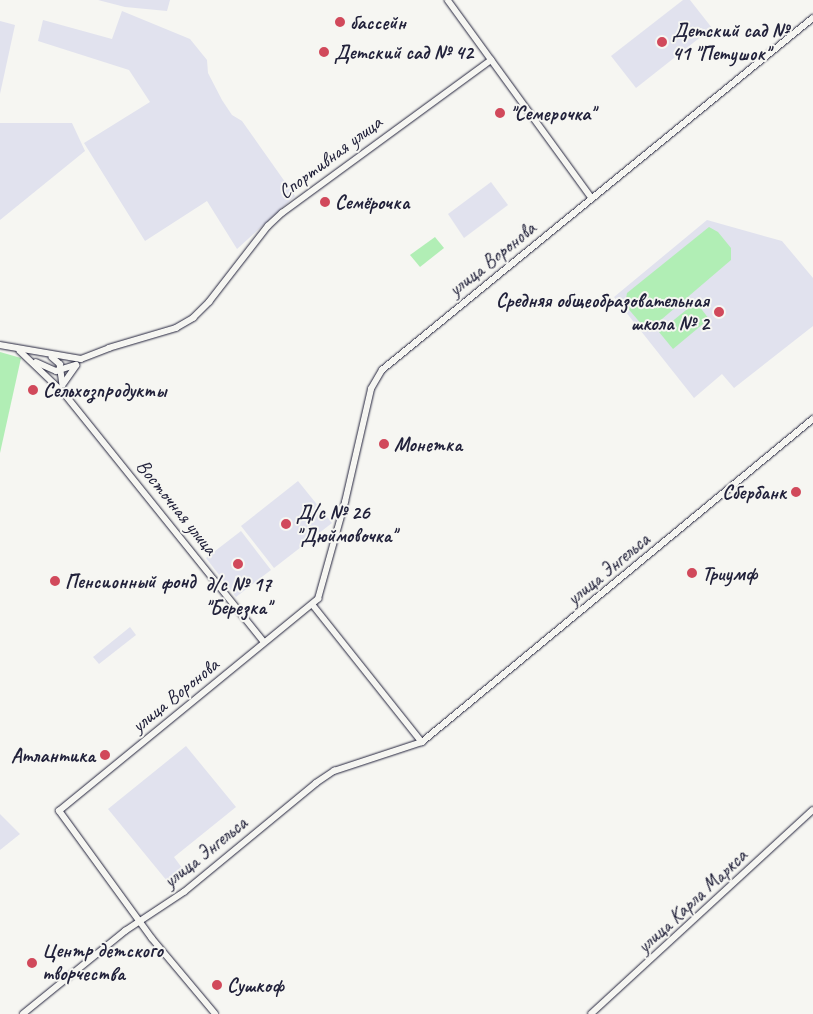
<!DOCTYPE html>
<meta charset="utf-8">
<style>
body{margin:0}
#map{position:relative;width:813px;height:1014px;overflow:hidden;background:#f6f6f2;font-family:Caveat,sans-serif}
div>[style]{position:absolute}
.built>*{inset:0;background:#e1e2ee}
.green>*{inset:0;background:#b1eeb5}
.roads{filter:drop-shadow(0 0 1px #22223b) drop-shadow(0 0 1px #22223b)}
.minor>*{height:5.5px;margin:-2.75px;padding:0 2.75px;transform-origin:2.75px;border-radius:2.75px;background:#f6f6f2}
.dots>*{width:14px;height:14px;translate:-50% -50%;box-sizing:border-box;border:2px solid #f6f6f2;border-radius:50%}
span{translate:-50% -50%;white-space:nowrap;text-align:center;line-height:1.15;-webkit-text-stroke:4px #f6f6f2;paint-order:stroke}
.poi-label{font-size:20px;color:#22223b;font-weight:700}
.left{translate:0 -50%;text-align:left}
.right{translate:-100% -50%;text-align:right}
.street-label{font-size:20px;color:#22223b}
</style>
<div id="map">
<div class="built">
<i style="clip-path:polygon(98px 0,170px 0,167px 11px,125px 7px)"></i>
<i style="clip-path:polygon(683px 0,690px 0,712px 28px,636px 88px,611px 56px)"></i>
<i style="clip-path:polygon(122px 11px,190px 39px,207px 60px,208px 73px,222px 100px,232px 115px,242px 121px,295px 196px,237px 249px,207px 201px,145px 241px,84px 143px,150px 102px,129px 70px,38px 41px,43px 20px,112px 39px)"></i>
<i style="clip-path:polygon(0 21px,15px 25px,0 94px)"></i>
<i style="clip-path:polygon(0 123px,72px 123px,85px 151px,0 220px)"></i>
<i style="clip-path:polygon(491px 182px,508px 205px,464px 238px,448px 214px)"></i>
<i style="clip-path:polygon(707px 220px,782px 241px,813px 278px,813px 326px,734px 388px,722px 374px,694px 398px,614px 297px)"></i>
<i style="clip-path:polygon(298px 481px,332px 523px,274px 568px,241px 526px)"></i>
<i style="clip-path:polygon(241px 531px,271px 570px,236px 597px,206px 558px)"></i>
<i style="clip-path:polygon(130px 627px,136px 635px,99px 664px,93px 657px)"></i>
<i style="clip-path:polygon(186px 746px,236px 807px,174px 857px,182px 868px,167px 881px,108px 809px)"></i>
<i style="clip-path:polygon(0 814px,20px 834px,0 850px)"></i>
</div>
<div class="green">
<i style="clip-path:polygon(709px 227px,718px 232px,731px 248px,731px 260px,655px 325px,643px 326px,625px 305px,627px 293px)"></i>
<i style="clip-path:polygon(435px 237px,444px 248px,420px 267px,410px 255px)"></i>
<i style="clip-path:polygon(696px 302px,709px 319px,673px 349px,659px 332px)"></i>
<i style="clip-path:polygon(0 352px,21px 358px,0 453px)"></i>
</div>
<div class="roads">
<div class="minor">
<i style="left:448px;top:0;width:245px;rotate:54deg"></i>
<i style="left:0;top:345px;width:82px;rotate:9.8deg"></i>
<i style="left:81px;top:359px;width:30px;rotate:-21deg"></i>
<i style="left:109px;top:348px;width:70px;rotate:-16.6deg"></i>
<i style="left:176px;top:328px;width:20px;rotate:-30deg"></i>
<i style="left:193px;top:318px;width:23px;rotate:-45deg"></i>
<i style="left:209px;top:302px;width:96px;rotate:-52.2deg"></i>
<i style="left:268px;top:226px;width:19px;rotate:-43deg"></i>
<i style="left:282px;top:213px;width:259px;rotate:-36.2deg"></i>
<i style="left:20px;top:351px;width:61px;rotate:43.7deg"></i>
<i style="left:64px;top:393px;width:319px;rotate:51.2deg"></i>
<i style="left:52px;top:357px;width:11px;rotate:41deg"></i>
<i style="left:60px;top:364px;width:21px;rotate:82deg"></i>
<i style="left:36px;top:362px;width:22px;rotate:24deg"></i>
<i style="left:56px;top:371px;width:21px;rotate:-17deg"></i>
<i style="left:64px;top:383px;width:21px;rotate:-55deg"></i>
<i style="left:313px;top:605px;width:175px;rotate:51.5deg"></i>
<i style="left:23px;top:1014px;width:132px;rotate:-39.1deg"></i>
<i style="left:125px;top:931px;width:71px;rotate:-33.5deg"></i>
<i style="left:184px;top:892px;width:171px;rotate:-39.5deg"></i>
<i style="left:316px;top:783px;width:22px;rotate:-34deg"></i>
<i style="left:334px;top:771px;width:93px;rotate:-18.2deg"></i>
<i style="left:422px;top:742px;width:507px;rotate:-39.56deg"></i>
<i style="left:215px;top:1014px;width:98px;rotate:-130deg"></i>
<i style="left:152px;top:939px;width:158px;rotate:-126deg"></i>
<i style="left:59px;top:811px;width:335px;rotate:-39.3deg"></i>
<i style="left:318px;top:599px;width:101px;rotate:-74.4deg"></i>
<i style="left:345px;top:502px;width:116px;rotate:-77deg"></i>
<i style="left:371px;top:389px;width:22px;rotate:-60deg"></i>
<i style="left:382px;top:370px;width:556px;rotate:-39.24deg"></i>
<i style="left:591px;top:1014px;width:301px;rotate:-42.6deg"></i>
</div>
</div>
<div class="dots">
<i style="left:340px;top:22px;background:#d1495b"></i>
<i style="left:662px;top:42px;background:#d1495b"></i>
<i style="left:324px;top:52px;background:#d1495b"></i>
<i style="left:500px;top:113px;background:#d1495b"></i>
<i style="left:325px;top:202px;background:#d1495b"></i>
<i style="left:719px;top:312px;background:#d1495b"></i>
<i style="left:33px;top:390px;background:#d1495b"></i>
<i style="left:384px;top:444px;background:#d1495b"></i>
<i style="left:796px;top:492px;background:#d1495b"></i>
<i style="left:286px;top:524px;background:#d1495b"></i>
<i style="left:238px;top:564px;background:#d1495b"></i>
<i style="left:692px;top:573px;background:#d1495b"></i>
<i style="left:55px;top:581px;background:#d1495b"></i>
<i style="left:105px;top:755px;background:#d1495b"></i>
<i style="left:32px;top:963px;background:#d1495b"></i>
<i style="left:217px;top:985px;background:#d1495b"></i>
</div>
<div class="poi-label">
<span class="left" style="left:350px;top:22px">бассейн</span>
<span class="left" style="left:672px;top:42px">Детский сад №<br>41 "Петушок"</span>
<span class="left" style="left:334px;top:52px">Детский сад № 42</span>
<span class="left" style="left:510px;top:113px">"Семерочка"</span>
<span class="left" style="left:335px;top:202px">Семёрочка</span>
<span class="right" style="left:709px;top:312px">Средняя общеобразовательная<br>школа № 2</span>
<span class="left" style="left:43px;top:390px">Сельхозпродукты</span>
<span class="left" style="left:394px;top:444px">Монетка</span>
<span class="right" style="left:786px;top:492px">Сбербанк</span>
<span class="left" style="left:296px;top:524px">Д/с № 26<br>"Дюймовочка"</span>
<span class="left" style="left:702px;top:573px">Триумф</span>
<span class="left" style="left:65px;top:581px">Пенсионный фонд</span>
<span style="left:238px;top:596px">д/с № 17<br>"Березка"</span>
<span class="right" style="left:95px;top:755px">Атлантика</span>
<span class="left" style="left:42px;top:962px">Центр детского<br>творчества</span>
<span class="left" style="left:227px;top:985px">Сушкоф</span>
</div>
<div class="street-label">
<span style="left:330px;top:157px;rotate:-37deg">Спортивная улица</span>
<span style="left:492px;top:259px;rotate:-39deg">улица Воронова</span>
<span style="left:177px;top:507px;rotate:51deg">Восточная улица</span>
<span style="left:608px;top:569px;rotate:-40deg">улица Энгельса</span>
<span style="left:175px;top:695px;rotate:-39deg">улица Воронова</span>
<span style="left:205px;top:852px;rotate:-39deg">улица Энгельса</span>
<span style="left:692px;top:901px;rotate:-43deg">улица Карла Маркса</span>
</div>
</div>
